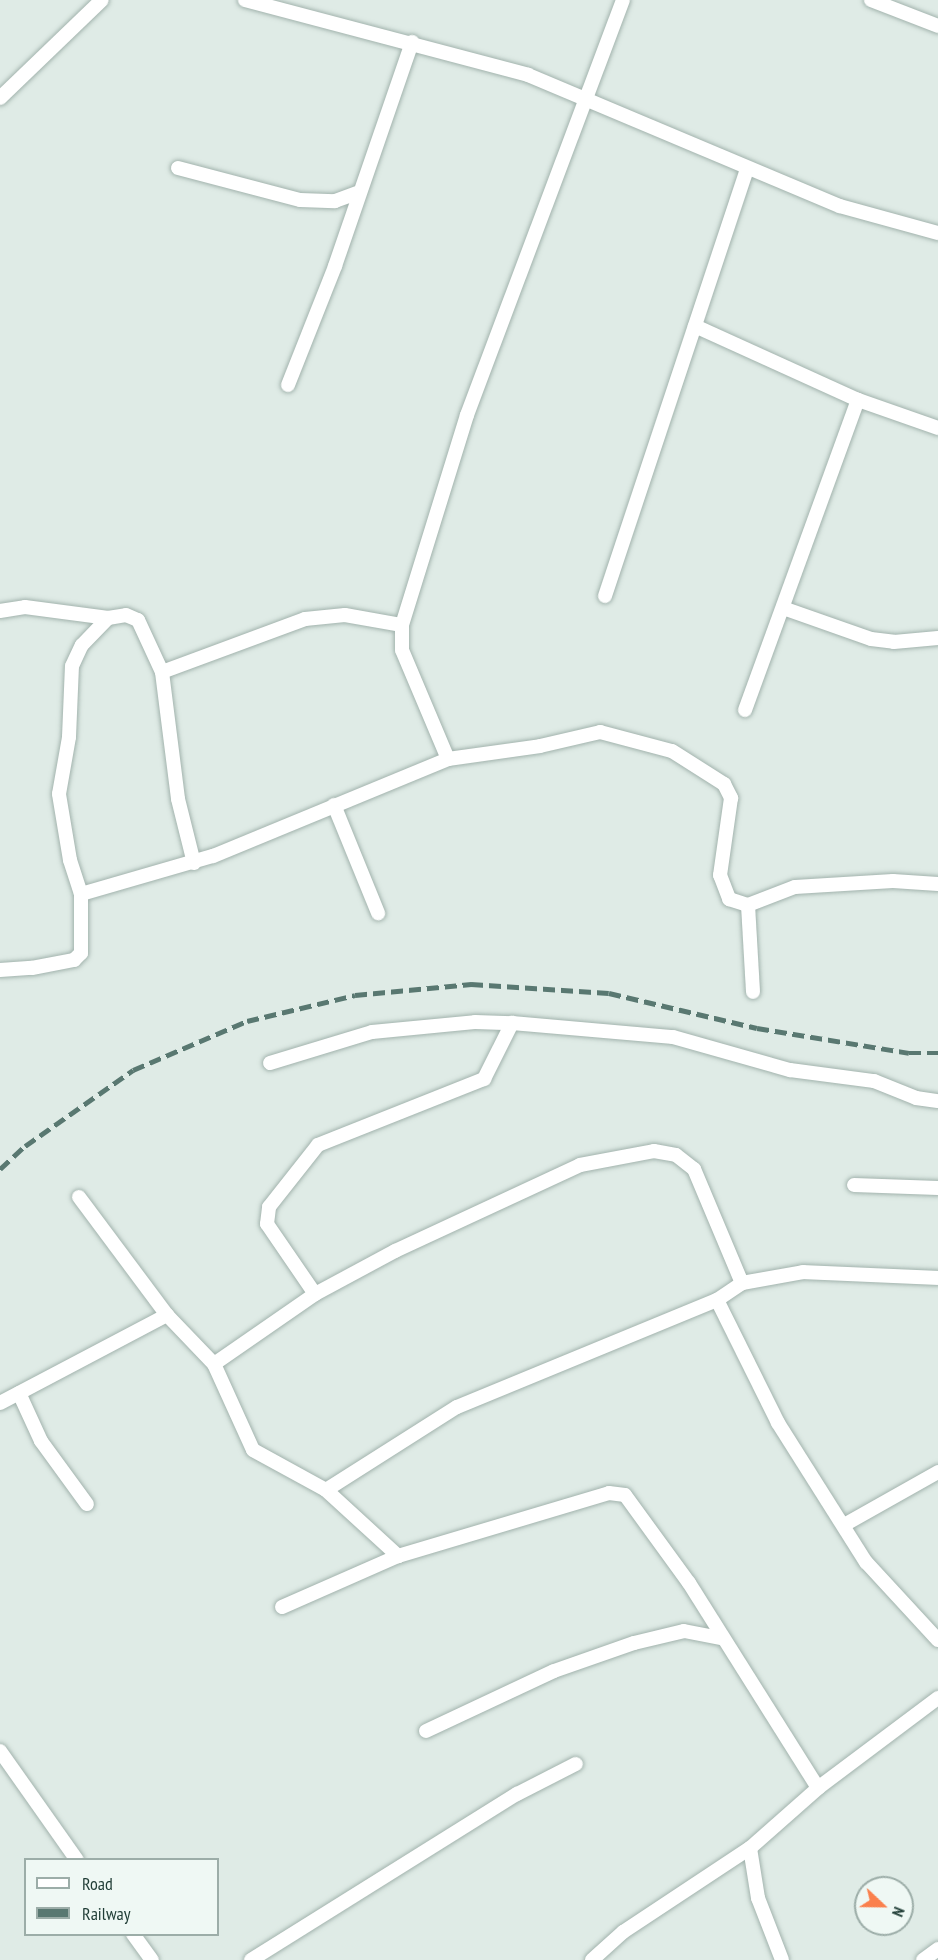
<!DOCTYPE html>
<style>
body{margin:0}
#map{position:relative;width:938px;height:1960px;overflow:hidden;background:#dfebe6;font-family:"PT Sans Narrow",sans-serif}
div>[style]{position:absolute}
.roads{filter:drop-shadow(0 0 2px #a2b3ad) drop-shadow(0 0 2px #a2b3ad)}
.minor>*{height:14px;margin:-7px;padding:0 7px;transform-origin:7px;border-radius:7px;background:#fff}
.rail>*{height:4.5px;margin-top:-2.25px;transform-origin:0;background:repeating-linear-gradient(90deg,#597871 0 12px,transparent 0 18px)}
span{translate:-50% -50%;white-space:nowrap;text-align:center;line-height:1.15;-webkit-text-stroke:4.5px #eff8f4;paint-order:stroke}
.legend{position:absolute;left:24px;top:1858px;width:195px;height:78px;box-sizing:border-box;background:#eff8f4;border:2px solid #9cada8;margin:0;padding:8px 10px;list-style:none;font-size:18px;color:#1f3c35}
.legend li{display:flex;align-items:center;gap:12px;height:30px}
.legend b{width:30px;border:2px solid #9cada8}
.north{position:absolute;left:854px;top:1876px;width:60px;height:60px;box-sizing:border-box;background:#eff8f4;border:2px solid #9cada8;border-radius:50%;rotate:112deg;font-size:16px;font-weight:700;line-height:24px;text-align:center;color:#1f3c35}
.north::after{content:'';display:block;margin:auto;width:21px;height:27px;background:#fa804d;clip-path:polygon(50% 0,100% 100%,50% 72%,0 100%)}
</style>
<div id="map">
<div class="roads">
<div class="minor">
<i style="left:245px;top:0;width:293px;rotate:14.8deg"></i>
<i style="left:528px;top:75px;width:338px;rotate:22.8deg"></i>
<i style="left:840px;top:206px;width:102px;rotate:15.4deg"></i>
<i style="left:871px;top:0;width:72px;rotate:21.2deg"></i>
<i style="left:0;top:98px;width:141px;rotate:-43.9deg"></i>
<i style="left:178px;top:168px;width:126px;rotate:14.7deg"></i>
<i style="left:300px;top:200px;width:35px;rotate:2deg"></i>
<i style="left:335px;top:201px;width:23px;rotate:-20deg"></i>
<i style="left:695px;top:326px;width:179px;rotate:24.4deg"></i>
<i style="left:858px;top:400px;width:85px;rotate:19.3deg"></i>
<i style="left:288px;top:385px;width:128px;rotate:-68.4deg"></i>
<i style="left:335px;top:266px;width:237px;rotate:-71deg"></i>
<i style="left:605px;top:596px;width:449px;rotate:-71.6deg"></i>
<i style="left:783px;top:608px;width:93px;rotate:19.4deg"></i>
<i style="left:871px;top:639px;width:23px;rotate:7deg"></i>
<i style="left:894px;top:642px;width:44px;rotate:-5.2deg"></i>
<i style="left:0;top:611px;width:25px;rotate:-9deg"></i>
<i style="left:25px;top:607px;width:84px;rotate:7.5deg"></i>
<i style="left:162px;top:672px;width:153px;rotate:-20.3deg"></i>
<i style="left:305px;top:619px;width:40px;rotate:-5.7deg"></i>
<i style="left:345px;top:615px;width:58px;rotate:10deg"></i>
<i style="left:745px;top:710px;width:330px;rotate:-70deg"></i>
<i style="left:448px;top:759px;width:118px;rotate:-112.9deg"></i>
<i style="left:402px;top:650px;width:25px;rotate:-90deg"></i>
<i style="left:402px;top:625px;width:220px;rotate:-72.8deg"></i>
<i style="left:467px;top:415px;width:443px;rotate:-69.4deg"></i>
<i style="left:334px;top:805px;width:117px;rotate:67.8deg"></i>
<i style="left:81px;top:894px;width:137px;rotate:-16.1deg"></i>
<i style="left:213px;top:856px;width:254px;rotate:-22.4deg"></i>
<i style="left:448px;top:759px;width:93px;rotate:-8deg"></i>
<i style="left:540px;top:746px;width:62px;rotate:-13.1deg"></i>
<i style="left:600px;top:732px;width:74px;rotate:14.8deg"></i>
<i style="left:672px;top:751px;width:62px;rotate:32.4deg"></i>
<i style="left:724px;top:784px;width:16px;rotate:63deg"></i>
<i style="left:731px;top:798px;width:78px;rotate:98.1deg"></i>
<i style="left:720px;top:875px;width:26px;rotate:69deg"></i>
<i style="left:729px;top:899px;width:20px;rotate:18deg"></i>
<i style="left:748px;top:905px;width:50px;rotate:-21deg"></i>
<i style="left:795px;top:887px;width:98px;rotate:-3.5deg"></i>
<i style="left:893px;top:881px;width:45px;rotate:3.8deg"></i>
<i style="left:748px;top:905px;width:87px;rotate:86.7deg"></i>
<i style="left:0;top:970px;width:32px;rotate:-4deg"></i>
<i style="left:32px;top:968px;width:43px;rotate:-10.8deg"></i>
<i style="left:74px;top:960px;width:10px;rotate:-45deg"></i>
<i style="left:81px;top:953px;width:59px;rotate:-90deg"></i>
<i style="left:81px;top:894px;width:36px;rotate:-108deg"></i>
<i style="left:70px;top:860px;width:67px;rotate:-99.5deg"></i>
<i style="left:59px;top:794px;width:58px;rotate:-80deg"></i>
<i style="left:69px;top:737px;width:71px;rotate:-87.6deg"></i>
<i style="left:72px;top:666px;width:23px;rotate:-65deg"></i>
<i style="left:82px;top:645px;width:37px;rotate:-46deg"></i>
<i style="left:108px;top:618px;width:18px;rotate:-9deg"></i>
<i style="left:126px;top:615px;width:13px;rotate:23deg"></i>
<i style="left:138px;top:620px;width:57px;rotate:65.2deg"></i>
<i style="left:162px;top:672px;width:128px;rotate:82.8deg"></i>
<i style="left:178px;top:799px;width:66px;rotate:76deg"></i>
<i style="left:270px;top:1063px;width:107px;rotate:-16.9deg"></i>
<i style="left:372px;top:1032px;width:103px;rotate:-5.5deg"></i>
<i style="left:475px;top:1022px;width:37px;rotate:2deg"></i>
<i style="left:512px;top:1023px;width:162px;rotate:5deg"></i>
<i style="left:673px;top:1037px;width:122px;rotate:15.8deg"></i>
<i style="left:790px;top:1070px;width:85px;rotate:7.5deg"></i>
<i style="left:874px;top:1081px;width:45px;rotate:22deg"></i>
<i style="left:916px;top:1098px;width:22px;rotate:8deg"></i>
<i style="left:854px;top:1185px;width:84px;rotate:2deg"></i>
<i style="left:79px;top:1197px;width:147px;rotate:53.3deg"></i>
<i style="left:315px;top:1294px;width:85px;rotate:-124.4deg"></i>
<i style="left:267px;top:1224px;width:17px;rotate:-83deg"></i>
<i style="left:269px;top:1207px;width:79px;rotate:-51.7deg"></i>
<i style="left:318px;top:1145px;width:179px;rotate:-21.7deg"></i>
<i style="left:484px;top:1079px;width:63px;rotate:-63.4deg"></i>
<i style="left:717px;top:1300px;width:137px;rotate:63.6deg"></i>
<i style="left:778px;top:1423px;width:165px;rotate:57.7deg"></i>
<i style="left:866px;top:1562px;width:106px;rotate:47.3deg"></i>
<i style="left:214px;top:1364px;width:123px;rotate:-34.7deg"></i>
<i style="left:315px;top:1294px;width:91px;rotate:-28.3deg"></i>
<i style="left:395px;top:1251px;width:204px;rotate:-24.9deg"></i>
<i style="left:580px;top:1165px;width:75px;rotate:-10.7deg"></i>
<i style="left:654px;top:1151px;width:22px;rotate:10deg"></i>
<i style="left:676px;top:1155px;width:23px;rotate:38deg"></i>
<i style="left:694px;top:1169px;width:124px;rotate:67.2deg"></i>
<i style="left:19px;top:1393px;width:53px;rotate:65.4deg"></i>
<i style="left:41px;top:1441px;width:78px;rotate:53.9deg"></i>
<i style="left:0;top:1403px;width:189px;rotate:-27.8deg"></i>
<i style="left:167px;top:1315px;width:68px;rotate:46.2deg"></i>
<i style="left:214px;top:1364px;width:94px;rotate:65.6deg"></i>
<i style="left:253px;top:1450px;width:83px;rotate:28.7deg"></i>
<i style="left:326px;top:1490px;width:98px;rotate:42.5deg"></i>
<i style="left:326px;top:1490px;width:155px;rotate:-32.4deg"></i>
<i style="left:457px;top:1407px;width:281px;rotate:-22.4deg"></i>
<i style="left:717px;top:1300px;width:30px;rotate:-34deg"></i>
<i style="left:742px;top:1283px;width:62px;rotate:-10.2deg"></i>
<i style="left:803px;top:1272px;width:135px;rotate:2.5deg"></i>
<i style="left:844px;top:1525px;width:108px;rotate:-29.4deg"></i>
<i style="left:282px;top:1607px;width:127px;rotate:-23.7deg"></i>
<i style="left:398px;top:1556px;width:220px;rotate:-16.6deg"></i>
<i style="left:609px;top:1493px;width:16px;rotate:7deg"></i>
<i style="left:625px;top:1495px;width:109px;rotate:54deg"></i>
<i style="left:689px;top:1583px;width:242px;rotate:57.8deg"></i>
<i style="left:426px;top:1731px;width:141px;rotate:-25.1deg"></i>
<i style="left:554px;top:1671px;width:85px;rotate:-19.3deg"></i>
<i style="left:634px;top:1643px;width:51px;rotate:-13.5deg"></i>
<i style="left:684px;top:1631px;width:38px;rotate:11deg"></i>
<i style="left:0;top:1751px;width:133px;rotate:54.8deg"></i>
<i style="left:750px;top:1848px;width:51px;rotate:80.9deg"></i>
<i style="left:758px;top:1898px;width:66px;rotate:68.8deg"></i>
<i style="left:133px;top:1934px;width:32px;rotate:54deg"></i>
<i style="left:251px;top:1960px;width:314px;rotate:-32deg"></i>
<i style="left:517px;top:1794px;width:66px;rotate:-27deg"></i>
<i style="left:592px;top:1960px;width:42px;rotate:-42.1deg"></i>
<i style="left:623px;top:1932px;width:152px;rotate:-33.5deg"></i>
<i style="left:750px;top:1848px;width:91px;rotate:-41.4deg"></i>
<i style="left:818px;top:1788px;width:150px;rotate:-36.9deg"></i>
<i style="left:923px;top:1960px;width:19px;rotate:-36deg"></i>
</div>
</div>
<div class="rail">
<i style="left:0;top:1169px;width:34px;rotate:-43deg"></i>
<i style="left:25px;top:1146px;width:132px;rotate:-35.1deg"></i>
<i style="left:133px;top:1070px;width:124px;rotate:-23.3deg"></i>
<i style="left:247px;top:1021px;width:111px;rotate:-13.5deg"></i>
<i style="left:355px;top:995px;width:117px;rotate:-5.4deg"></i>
<i style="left:471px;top:984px;width:138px;rotate:3.7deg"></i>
<i style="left:609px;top:993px;width:152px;rotate:13.3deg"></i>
<i style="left:757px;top:1028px;width:154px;rotate:9.3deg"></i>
<i style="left:909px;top:1053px;width:29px"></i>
</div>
<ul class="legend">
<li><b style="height:8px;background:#fff"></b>Road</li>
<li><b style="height:8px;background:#597871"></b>Railway</li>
</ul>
<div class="north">N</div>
</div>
